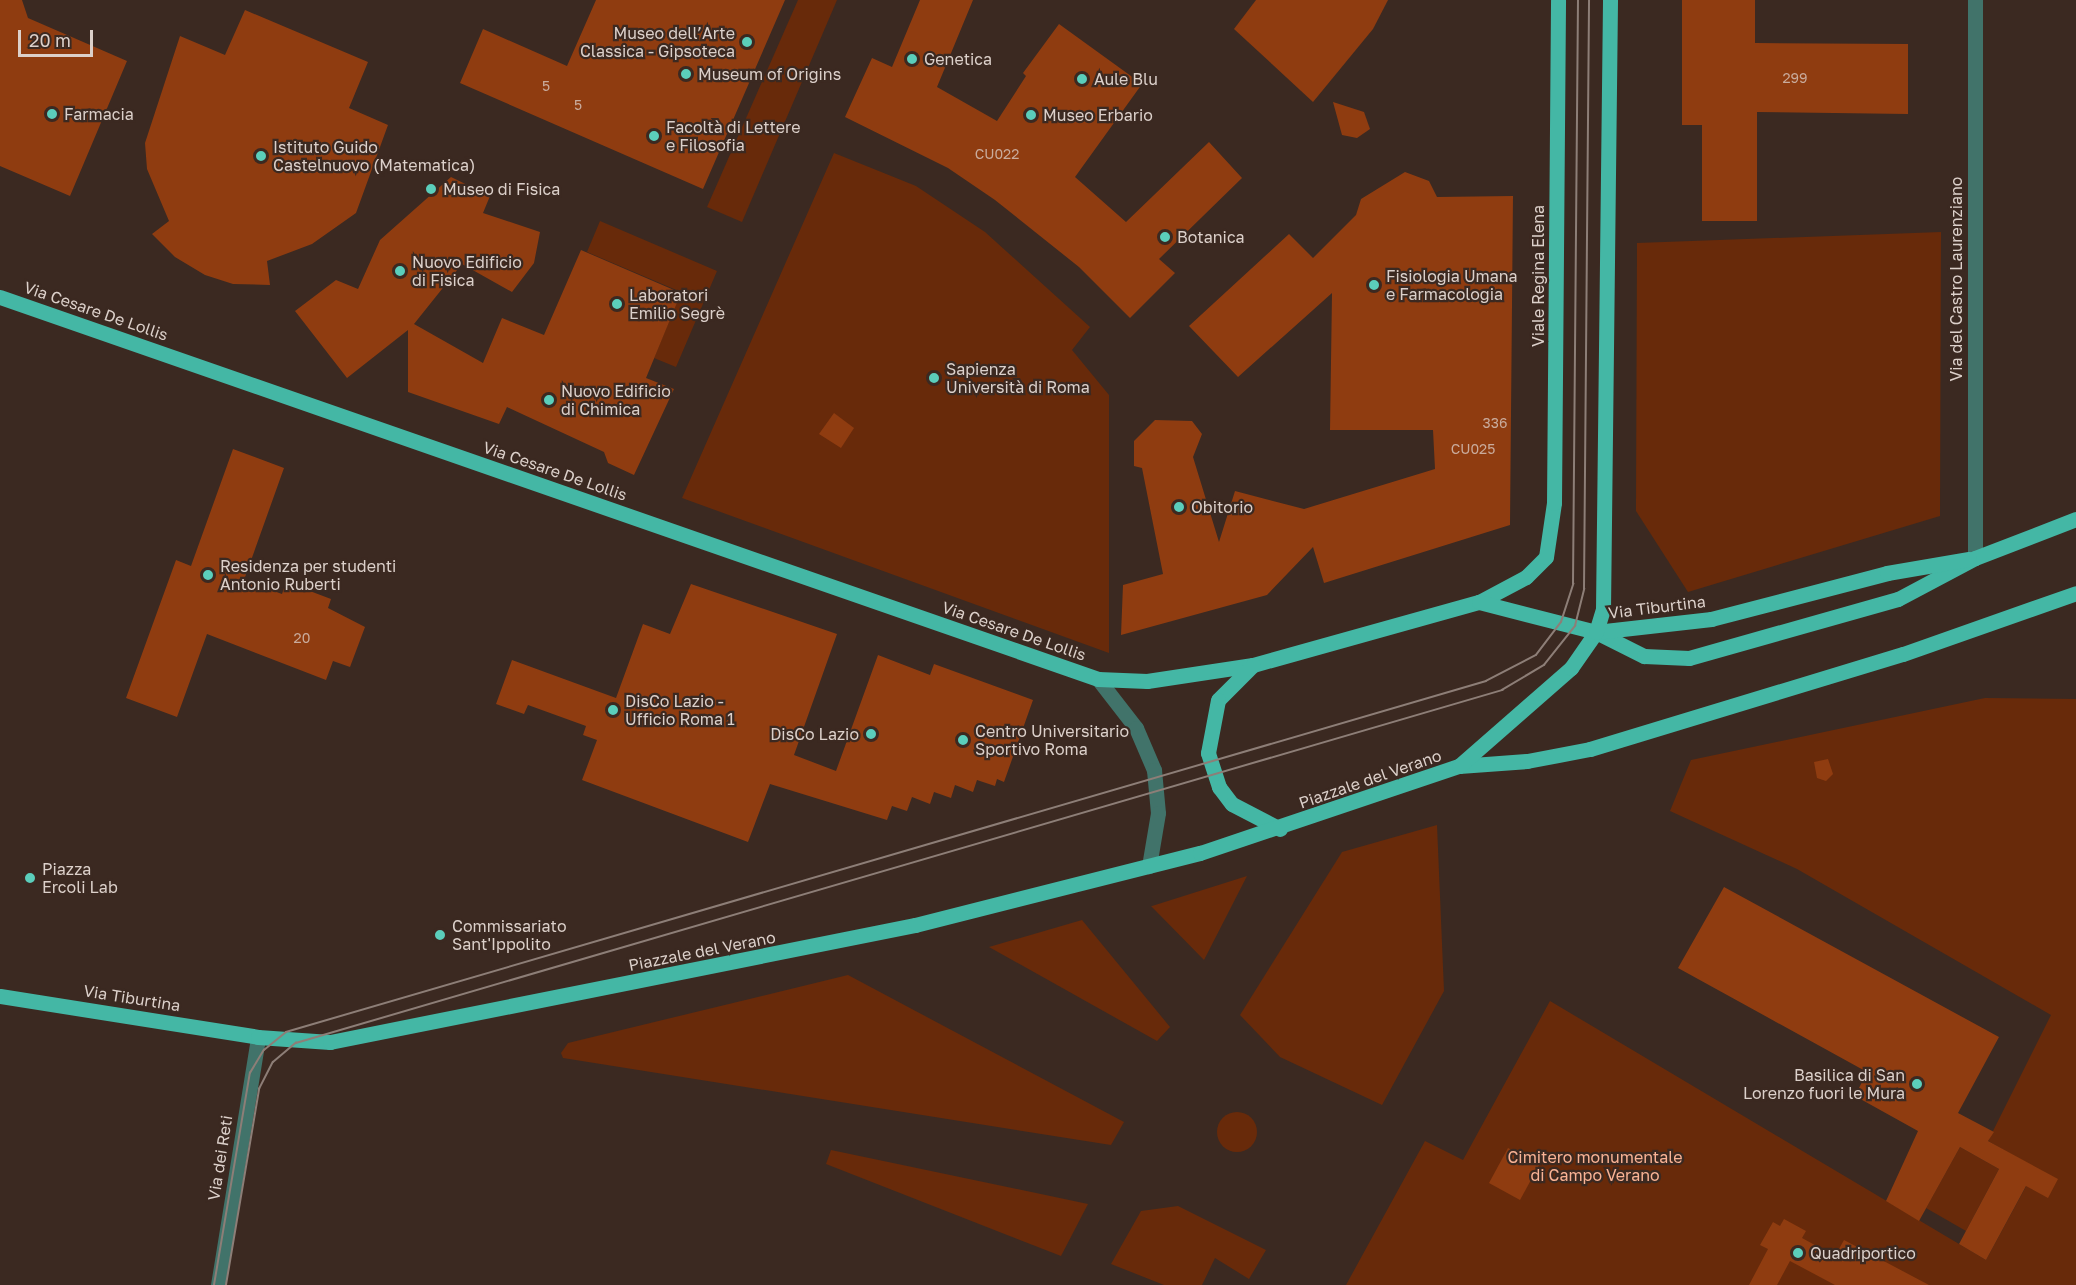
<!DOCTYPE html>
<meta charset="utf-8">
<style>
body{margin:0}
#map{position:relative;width:2076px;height:1285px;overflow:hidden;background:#3b2921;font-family:"Golos Text",sans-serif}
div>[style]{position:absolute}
.green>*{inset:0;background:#682a0a}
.round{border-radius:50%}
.building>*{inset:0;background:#8f3c10}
.minor>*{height:15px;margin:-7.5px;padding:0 7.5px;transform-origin:7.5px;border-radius:7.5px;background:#41736a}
.major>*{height:15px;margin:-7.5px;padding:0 7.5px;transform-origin:7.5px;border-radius:7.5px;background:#44b7a5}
.tram>*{height:1.5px;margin:-0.75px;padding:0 0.75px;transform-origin:0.75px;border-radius:0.75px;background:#8d7e77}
.dots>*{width:16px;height:16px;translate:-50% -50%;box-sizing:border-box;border:3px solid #3b2921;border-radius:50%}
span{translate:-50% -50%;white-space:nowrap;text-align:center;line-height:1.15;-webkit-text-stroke:4.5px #3b2921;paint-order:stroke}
.number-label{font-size:14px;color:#c9ab9c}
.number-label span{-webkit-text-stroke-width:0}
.poi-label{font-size:16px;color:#dcd0ca}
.right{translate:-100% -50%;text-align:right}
.left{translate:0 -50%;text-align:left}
.street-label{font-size:16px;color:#dcd0ca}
.park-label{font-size:16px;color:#fab395}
.scale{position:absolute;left:18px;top:30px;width:75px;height:27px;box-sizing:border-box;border:3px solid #dcd0ca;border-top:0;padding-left:8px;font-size:18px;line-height:21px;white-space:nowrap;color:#dcd0ca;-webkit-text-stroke:4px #3b2921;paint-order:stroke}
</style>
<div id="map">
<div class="green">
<i style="clip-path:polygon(798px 0,837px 0,742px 222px,707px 207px)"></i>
<i style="clip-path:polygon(834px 153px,916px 186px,985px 232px,1090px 327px,1072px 350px,1109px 395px,1109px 653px,682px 498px)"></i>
<i style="clip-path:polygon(600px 221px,717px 271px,676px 367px,654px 358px,681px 292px,587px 252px)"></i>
<i style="clip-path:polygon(1941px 232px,1940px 516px,1688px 592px,1636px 511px,1637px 243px)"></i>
<i style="clip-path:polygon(1985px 698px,2076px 699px,2076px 1285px,1346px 1285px,1425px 1141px,1463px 1160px,1550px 1001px,1986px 1260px,2036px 1168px,1988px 1141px,2051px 1015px,1797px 869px,1670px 811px,1691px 760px)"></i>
<i style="clip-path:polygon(1437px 825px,1444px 991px,1382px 1105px,1280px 1057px,1240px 1015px,1342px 852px)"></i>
<i style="clip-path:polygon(1247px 876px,1204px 960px,1151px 906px,1152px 906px)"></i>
<i style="clip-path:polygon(1082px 920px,1170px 1027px,1157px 1041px,989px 947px)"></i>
<i style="clip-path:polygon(848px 975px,1124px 1122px,1111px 1145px,563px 1058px,561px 1053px,568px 1043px)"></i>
<i class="round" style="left:1217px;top:1112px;width:40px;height:40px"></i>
<i style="clip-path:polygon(1960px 1147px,1999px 1169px,1966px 1231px,1926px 1208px)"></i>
<i style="clip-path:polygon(831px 1150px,1088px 1204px,1061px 1256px,826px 1164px)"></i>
<i style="clip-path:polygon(1178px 1206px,1266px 1250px,1249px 1279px,1215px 1258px,1202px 1285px,1164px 1285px,1111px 1264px,1141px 1211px)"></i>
</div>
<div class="building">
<i style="clip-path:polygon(0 0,22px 0,28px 18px,127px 61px,70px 196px,0 166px)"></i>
<i style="clip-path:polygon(596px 0,785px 0,703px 189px,460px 83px,483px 29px,567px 66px)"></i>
<i style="clip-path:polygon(920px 0,973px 0,937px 87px,997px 121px,1026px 76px,1023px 73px,1059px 24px,1142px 84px,1075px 177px,1126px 222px,1209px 142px,1242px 178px,1159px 259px,1175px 273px,1130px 318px,1079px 267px,995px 200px,948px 168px,845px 117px,872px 58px,892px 67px)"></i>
<i style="clip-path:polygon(1256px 0,1388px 0,1373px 29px,1313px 102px,1234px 29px)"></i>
<i style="clip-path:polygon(1682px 0,1755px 0,1755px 43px,1908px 44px,1908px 114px,1757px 112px,1757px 221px,1702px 221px,1702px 125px,1682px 125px)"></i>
<i style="clip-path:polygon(245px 10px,368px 62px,349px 108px,388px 125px,356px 213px,312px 244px,267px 261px,270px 285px,233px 284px,205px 275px,175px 257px,152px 234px,169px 221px,147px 169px,145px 143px,180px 36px,225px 55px)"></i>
<i style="clip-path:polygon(1333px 102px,1364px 112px,1370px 129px,1357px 138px,1342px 135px)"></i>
<i style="clip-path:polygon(1405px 172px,1429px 181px,1437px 197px,1513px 196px,1510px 525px,1324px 583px,1313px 547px,1267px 595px,1121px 635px,1123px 585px,1163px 574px,1142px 468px,1134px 466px,1134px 441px,1155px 420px,1192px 421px,1202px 434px,1193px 457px,1219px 542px,1235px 491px,1304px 509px,1435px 469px,1433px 430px,1330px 430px,1332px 293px,1238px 377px,1189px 326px,1289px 234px,1313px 258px,1356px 215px,1361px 199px)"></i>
<i style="clip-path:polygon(451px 177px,490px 196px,483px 213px,540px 232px,534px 263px,512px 292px,462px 264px,414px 324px,483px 363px,502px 318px,544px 335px,581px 250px,681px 293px,646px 378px,674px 389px,634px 475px,608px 463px,604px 452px,507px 407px,499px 424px,408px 392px,408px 330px,347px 378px,295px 311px,336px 280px,358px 289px,380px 240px)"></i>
<i style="clip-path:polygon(834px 413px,854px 428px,841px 448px,819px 434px)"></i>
<i style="clip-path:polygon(233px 449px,284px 468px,244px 580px,282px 594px,286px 582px,331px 599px,328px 608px,365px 627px,350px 667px,333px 661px,326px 680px,207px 634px,177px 717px,126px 698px,176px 560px,191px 566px)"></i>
<i style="clip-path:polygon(691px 584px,837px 634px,794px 755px,836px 771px,878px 655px,930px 675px,934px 664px,1033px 700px,1004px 782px,997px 779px,995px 786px,977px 780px,973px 792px,955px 785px,951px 798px,934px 792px,930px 804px,912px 797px,907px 811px,892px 806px,887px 820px,770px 784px,748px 842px,582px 780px,597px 740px,583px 735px,586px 726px,528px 705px,524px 714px,496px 704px,512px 660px,616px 698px,643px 624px,670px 634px)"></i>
<i style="clip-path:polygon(1828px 759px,1833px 774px,1826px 781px,1817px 778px,1814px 762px)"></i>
<i style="clip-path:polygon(1724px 887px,1999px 1037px,1958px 1113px,1994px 1132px,1988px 1141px,2058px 1179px,2048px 1198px,2026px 1186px,1986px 1260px,1959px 1244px,1999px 1169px,1960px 1147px,1919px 1221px,1886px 1201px,1918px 1131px,1855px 1096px,1867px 1072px,1678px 968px)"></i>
<i style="clip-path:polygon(1508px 1148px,1539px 1165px,1520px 1200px,1489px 1183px)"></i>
<i style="clip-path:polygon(1784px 1219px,1806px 1231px,1802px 1238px,1835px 1256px,1844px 1240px,1929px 1285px,1835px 1285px,1790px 1261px,1777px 1285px,1749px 1285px,1768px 1249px,1760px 1245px,1773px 1222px,1780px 1226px)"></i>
</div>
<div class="minor">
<i style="left:1975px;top:0;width:558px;rotate:90deg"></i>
<i style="left:1098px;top:679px;width:62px;rotate:52.2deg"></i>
<i style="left:1136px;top:728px;width:46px;rotate:66.8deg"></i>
<i style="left:1154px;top:770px;width:43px;rotate:84.7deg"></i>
<i style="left:1158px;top:813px;width:54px;rotate:99.6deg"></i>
<i style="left:218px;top:1285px;width:251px;rotate:-80.8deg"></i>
</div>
<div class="major">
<i style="left:0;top:297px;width:1163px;rotate:19.18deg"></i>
<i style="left:1098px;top:679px;width:49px;rotate:2.3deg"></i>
<i style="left:1147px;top:681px;width:107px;rotate:-8.6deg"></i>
<i style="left:1253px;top:665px;width:235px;rotate:-15.6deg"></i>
<i style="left:1479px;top:602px;width:53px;rotate:-28deg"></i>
<i style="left:1526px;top:577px;width:28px;rotate:-45deg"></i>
<i style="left:1546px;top:557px;width:55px;rotate:-81.6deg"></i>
<i style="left:1554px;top:503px;width:503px;rotate:-89.54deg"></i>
<i style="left:1479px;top:602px;width:121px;rotate:14.4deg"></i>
<i style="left:1596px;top:632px;width:54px;rotate:26.6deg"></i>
<i style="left:1644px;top:656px;width:45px;rotate:2.5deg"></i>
<i style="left:1689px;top:658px;width:217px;rotate:-15.8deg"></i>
<i style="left:1898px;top:599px;width:87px;rotate:-28deg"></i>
<i style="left:1975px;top:558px;width:108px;rotate:-21.1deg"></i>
<i style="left:1596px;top:632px;width:116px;rotate:-6.4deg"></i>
<i style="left:1711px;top:619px;width:182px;rotate:-14.6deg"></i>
<i style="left:1887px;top:573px;width:83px;rotate:-9.7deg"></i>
<i style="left:1253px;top:665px;width:49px;rotate:135deg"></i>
<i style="left:1218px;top:700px;width:54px;rotate:100.7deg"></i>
<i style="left:1208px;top:753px;width:36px;rotate:72deg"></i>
<i style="left:1219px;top:787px;width:21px;rotate:53deg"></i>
<i style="left:1232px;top:804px;width:54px;rotate:27.5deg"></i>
<i style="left:1459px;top:766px;width:68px;rotate:-4.2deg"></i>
<i style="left:1527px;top:761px;width:64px;rotate:-10.8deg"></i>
<i style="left:1590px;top:749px;width:327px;rotate:-16.9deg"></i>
<i style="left:1903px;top:654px;width:183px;rotate:-19.4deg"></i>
<i style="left:0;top:996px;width:261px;rotate:9deg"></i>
<i style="left:258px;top:1037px;width:72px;rotate:4deg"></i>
<i style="left:330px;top:1042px;width:597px;rotate:-11.31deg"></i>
<i style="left:915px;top:925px;width:294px;rotate:-14.2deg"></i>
<i style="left:1200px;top:853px;width:273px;rotate:-18.6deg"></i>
<i style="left:1459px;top:766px;width:149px;rotate:-41.2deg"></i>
<i style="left:1571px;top:668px;width:44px;rotate:-55.2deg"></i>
<i style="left:1596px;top:632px;width:24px;rotate:-73deg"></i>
<i style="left:1603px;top:609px;width:609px;rotate:-89.34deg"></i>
</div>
<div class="tram">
<i style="left:214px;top:1285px;width:215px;rotate:-80.4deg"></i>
<i style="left:250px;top:1073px;width:27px;rotate:-59deg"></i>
<i style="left:264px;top:1050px;width:28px;rotate:-39deg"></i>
<i style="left:286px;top:1032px;width:1250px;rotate:-16.3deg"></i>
<i style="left:1486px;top:681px;width:56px;rotate:-27.5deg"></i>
<i style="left:1536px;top:655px;width:41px;rotate:-52.9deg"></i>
<i style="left:1561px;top:622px;width:40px;rotate:-72deg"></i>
<i style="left:1573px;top:584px;width:584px;rotate:-89.51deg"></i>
<i style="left:226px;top:1285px;width:199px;rotate:-80.4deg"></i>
<i style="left:259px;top:1089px;width:30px;rotate:-63deg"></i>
<i style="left:273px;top:1062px;width:30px;rotate:-40deg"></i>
<i style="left:296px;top:1043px;width:1257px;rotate:-16.31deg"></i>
<i style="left:1502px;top:690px;width:49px;rotate:-30.8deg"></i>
<i style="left:1544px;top:665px;width:50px;rotate:-51.5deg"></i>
<i style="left:1575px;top:626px;width:38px;rotate:-76deg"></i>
<i style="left:1584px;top:589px;width:589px;rotate:-89.51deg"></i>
</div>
<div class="dots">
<i style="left:747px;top:42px;background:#5bcebb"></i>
<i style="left:912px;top:59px;background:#5bcebb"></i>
<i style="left:686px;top:74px;background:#5bcebb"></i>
<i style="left:1082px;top:79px;background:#5bcebb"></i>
<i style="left:52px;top:114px;background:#5bcebb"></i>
<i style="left:1031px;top:115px;background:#5bcebb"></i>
<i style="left:654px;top:136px;background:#5bcebb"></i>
<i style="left:261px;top:156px;background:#5bcebb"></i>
<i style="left:431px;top:189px;background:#5bcebb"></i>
<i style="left:1165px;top:237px;background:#5bcebb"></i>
<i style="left:400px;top:271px;background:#5bcebb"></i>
<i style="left:1374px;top:285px;background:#5bcebb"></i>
<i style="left:617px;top:304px;background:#5bcebb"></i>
<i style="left:934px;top:378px;background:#5bcebb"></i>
<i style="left:549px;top:400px;background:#5bcebb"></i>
<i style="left:1179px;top:507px;background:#5bcebb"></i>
<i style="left:208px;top:575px;background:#5bcebb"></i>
<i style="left:613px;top:710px;background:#5bcebb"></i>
<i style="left:871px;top:734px;background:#5bcebb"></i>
<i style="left:963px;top:740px;background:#5bcebb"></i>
<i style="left:30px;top:878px;background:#5bcebb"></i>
<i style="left:440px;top:935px;background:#5bcebb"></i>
<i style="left:1917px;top:1084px;background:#5bcebb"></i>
<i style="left:1798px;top:1253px;background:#5bcebb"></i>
</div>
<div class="number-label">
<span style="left:1795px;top:78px">299</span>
<span style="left:546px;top:86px">5</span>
<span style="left:578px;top:105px">5</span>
<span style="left:997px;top:154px">CU022</span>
<span style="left:1495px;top:423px">336</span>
<span style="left:1473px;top:449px">CU025</span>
<span style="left:302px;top:638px">20</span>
</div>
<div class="poi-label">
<span class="right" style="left:735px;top:42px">Museo dell’Arte<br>Classica - Gipsoteca</span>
<span class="left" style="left:924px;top:59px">Genetica</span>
<span class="left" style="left:698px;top:74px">Museum of Origins</span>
<span class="left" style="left:1094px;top:79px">Aule Blu</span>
<span class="left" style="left:64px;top:114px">Farmacia</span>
<span class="left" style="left:1043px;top:115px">Museo Erbario</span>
<span class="left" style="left:666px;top:136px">Facoltà di Lettere<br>e Filosofia</span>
<span class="left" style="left:273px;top:156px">Istituto Guido<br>Castelnuovo (Matematica)</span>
<span class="left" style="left:443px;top:189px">Museo di Fisica</span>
<span class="left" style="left:1177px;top:237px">Botanica</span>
<span class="left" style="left:412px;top:271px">Nuovo Edificio<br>di Fisica</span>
<span class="left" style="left:1386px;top:285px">Fisiologia Umana<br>e Farmacologia</span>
<span class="left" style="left:629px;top:304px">Laboratori<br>Emilio Segrè</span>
<span class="left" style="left:946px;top:378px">Sapienza<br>Università di Roma</span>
<span class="left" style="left:561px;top:400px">Nuovo Edificio<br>di Chimica</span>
<span class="left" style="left:1191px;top:507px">Obitorio</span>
<span class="left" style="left:220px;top:575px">Residenza per studenti<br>Antonio Ruberti</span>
<span class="left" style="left:625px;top:710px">DisCo Lazio -<br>Ufficio Roma 1</span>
<span class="left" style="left:975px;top:740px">Centro Universitario<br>Sportivo Roma</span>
<span class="right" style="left:859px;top:734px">DisCo Lazio</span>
<span class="left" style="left:42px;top:878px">Piazza<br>Ercoli Lab</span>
<span class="left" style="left:452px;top:935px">Commissariato<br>Sant'Ippolito</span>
<span class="right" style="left:1905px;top:1084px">Basilica di San<br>Lorenzo fuori le Mura</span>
<span class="left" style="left:1810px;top:1253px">Quadriportico</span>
</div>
<div class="street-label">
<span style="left:1538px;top:276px;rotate:-90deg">Viale Regina Elena</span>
<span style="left:1956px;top:279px;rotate:-90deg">Via del Castro Laurenziano</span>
<span style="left:96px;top:311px;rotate:19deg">Via Cesare De Lollis</span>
<span style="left:555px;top:471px;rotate:19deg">Via Cesare De Lollis</span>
<span style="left:1657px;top:607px;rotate:-7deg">Via Tiburtina</span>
<span style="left:1014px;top:631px;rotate:19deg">Via Cesare De Lollis</span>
<span style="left:1370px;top:779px;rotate:-19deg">Piazzale del Verano</span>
<span style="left:702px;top:951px;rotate:-11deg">Piazzale del Verano</span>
<span style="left:132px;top:998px;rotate:9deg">Via Tiburtina</span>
<span style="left:220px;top:1158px;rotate:-81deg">Via dei Reti</span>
</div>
<div class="park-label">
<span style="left:1595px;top:1166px">Cimitero monumentale<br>di Campo Verano</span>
</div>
<div class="scale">20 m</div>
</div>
